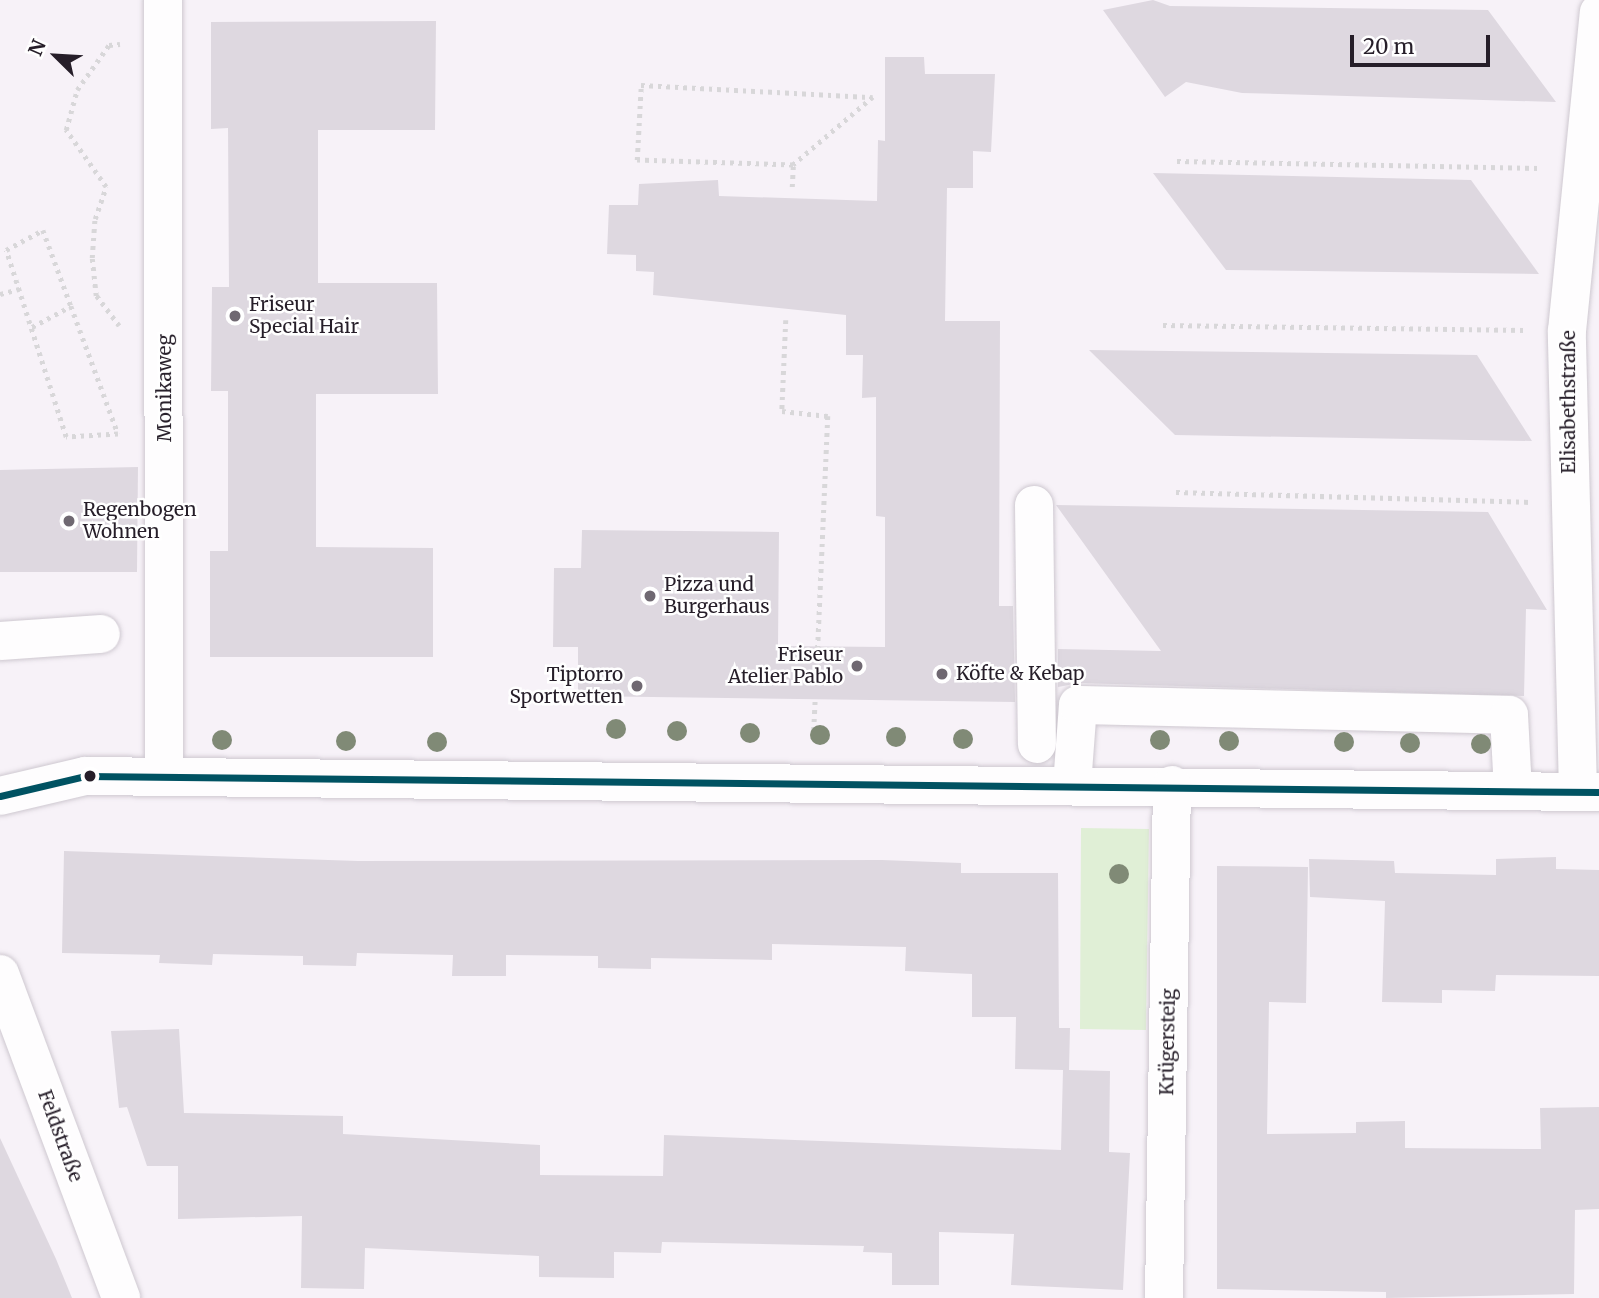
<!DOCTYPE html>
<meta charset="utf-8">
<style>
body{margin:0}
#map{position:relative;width:1599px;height:1298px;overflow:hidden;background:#f7f2f8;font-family:Merriweather,serif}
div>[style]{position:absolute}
.green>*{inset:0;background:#e0efd6}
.building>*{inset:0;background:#ded8e0}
.path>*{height:4.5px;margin-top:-2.25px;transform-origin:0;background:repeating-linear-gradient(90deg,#d8d7d9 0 3.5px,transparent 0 8.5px)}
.roads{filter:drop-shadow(0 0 2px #cec8d0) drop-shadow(0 0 2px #cec8d0)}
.minor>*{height:38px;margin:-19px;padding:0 19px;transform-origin:19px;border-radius:19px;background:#fefdfe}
.bus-1>*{height:7px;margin:-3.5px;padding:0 3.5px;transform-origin:3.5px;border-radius:3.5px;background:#005262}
.trees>*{width:20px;height:20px;margin:-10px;border-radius:50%;background:#808a76}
.dots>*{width:19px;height:19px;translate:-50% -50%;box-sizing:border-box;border:4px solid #fff;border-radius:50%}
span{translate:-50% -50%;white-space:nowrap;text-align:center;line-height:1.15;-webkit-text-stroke:5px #fff;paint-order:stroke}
.poi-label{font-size:19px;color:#261e29}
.left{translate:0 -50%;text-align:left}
.right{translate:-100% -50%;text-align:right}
.street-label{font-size:19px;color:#261e29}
.north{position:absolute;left:21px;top:21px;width:70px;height:70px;-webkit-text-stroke:5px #fff;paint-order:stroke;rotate:294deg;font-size:19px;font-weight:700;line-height:28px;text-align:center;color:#261e29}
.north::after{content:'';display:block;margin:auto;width:24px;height:32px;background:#261e29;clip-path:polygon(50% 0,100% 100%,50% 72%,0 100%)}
.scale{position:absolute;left:1350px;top:35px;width:140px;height:32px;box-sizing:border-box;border:4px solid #261e29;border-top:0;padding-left:9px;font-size:21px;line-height:24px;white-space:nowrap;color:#261e29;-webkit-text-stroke:5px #fff;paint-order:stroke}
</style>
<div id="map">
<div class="green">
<i style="clip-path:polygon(1081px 828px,1149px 829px,1146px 1030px,1080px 1029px)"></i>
</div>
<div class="building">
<i style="clip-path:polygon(1153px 0,1170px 6px,1488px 10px,1556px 102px,1242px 93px,1186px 82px,1165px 97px,1103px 10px)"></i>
<i style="clip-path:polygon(436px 21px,435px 130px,318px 130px,318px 283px,437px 283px,438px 394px,316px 394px,316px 547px,433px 548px,433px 657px,210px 657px,210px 551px,228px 551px,228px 391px,211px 391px,212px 287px,229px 287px,228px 128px,211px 129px,211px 22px)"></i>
<i style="clip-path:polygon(885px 57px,924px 57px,925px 74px,995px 74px,991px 152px,973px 151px,973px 188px,947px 188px,945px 321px,1000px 321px,999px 606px,1013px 606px,1015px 702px,578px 696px,578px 647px,553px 647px,554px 568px,581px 568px,582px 530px,779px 532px,778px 646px,885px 647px,885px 517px,876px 516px,876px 397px,862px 398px,863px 355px,846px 355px,846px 315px,653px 295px,654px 272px,636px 271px,636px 255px,607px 254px,609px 205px,638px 205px,639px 184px,718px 180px,719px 196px,877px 201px,878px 140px,885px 141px)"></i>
<i style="clip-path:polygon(1153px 173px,1471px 180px,1539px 274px,1226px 270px)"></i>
<i style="clip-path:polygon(1089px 350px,1477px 355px,1532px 441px,1175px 435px)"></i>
<i style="clip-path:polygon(138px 467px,137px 572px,0 572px,0 470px)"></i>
<i style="clip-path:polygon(1056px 505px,1488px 512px,1547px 610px,1526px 609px,1524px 696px,1079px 683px,1058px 687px,1058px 649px,1161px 651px)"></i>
<i style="clip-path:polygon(64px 851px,358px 861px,882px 860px,961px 863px,961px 873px,1058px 873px,1059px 1028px,1070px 1028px,1069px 1070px,1110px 1071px,1109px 1152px,1130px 1153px,1123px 1290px,1011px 1285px,1014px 1234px,939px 1232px,939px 1285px,892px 1285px,892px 1253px,863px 1252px,864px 1246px,662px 1242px,661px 1253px,614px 1252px,614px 1278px,539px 1277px,539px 1256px,365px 1248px,364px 1289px,301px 1288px,302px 1216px,178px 1219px,178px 1166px,147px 1166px,127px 1107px,119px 1108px,111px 1031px,179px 1029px,184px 1113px,343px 1116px,343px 1134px,540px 1145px,540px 1175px,663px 1176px,664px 1135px,1061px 1150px,1063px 1070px,1015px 1069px,1016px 1017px,972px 1017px,972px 974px,905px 971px,906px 947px,772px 944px,772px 960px,651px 958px,651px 969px,598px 968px,598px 956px,506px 955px,506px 976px,452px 976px,453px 955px,357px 953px,356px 966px,303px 965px,303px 956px,213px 954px,212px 965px,159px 963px,160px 955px,62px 953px)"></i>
<i style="clip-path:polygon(1556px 857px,1556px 869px,1599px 870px,1599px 976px,1496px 975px,1495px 991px,1442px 990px,1442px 1003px,1382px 1002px,1385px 901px,1310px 897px,1309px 859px,1394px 861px,1395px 873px,1496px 875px,1496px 859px)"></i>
<i style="clip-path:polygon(1217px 866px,1308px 867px,1306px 1003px,1269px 1002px,1267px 1134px,1356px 1133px,1356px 1122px,1405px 1121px,1405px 1148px,1541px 1149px,1540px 1108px,1599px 1107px,1599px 1209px,1575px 1210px,1574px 1294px,1386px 1298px,1386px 1292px,1217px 1289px)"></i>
<i style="clip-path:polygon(0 1138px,56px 1259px,72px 1298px,0 1298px)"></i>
</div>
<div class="path">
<i style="left:1177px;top:161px;width:362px;rotate:1.1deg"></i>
<i style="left:792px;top:187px;width:22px;rotate:-87deg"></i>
<i style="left:793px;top:165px;width:156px;rotate:-178.2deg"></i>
<i style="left:637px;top:160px;width:75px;rotate:-86.9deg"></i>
<i style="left:641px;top:85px;width:232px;rotate:3deg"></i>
<i style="left:873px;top:97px;width:105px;rotate:139.6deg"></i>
<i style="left:43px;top:230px;width:81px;rotate:69.8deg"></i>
<i style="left:71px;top:306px;width:136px;rotate:69.8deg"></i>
<i style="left:118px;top:434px;width:52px;rotate:176.7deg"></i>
<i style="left:66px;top:437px;width:196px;rotate:-107.8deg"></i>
<i style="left:6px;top:250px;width:42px;rotate:-28.4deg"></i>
<i style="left:0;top:294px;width:20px;rotate:-15deg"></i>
<i style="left:786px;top:320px;width:91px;rotate:92.5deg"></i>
<i style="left:782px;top:411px;width:46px;rotate:6.2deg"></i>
<i style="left:828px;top:416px;width:231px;rotate:92.5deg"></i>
<i style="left:1163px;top:325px;width:362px;rotate:0.8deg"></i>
<i style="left:119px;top:326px;width:38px;rotate:-127deg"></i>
<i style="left:96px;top:296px;width:38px;rotate:-96deg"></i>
<i style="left:92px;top:258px;width:39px;rotate:-86deg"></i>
<i style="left:95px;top:219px;width:34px;rotate:-71deg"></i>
<i style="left:106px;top:187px;width:70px;rotate:-125.1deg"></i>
<i style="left:66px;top:130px;width:41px;rotate:-74.6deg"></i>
<i style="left:77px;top:90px;width:55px;rotate:-54.6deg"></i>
<i style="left:109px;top:45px;width:11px;rotate:-5deg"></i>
<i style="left:32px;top:327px;width:44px;rotate:-28.3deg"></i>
<i style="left:1176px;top:492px;width:354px;rotate:1.6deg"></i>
<i style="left:813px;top:739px;width:41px;rotate:-87.2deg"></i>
</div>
<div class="roads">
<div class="minor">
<i style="left:163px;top:0;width:777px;rotate:89.93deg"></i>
<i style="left:1034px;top:505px;width:239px;rotate:89.3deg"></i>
<i style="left:0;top:641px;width:101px;rotate:-4deg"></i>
<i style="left:1072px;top:785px;width:80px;rotate:-85.7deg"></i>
<i style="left:1078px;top:705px;width:431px;rotate:1.3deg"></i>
<i style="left:1509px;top:715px;width:76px;rotate:87deg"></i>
<i style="left:1578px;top:792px;width:461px;rotate:-91.4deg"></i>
<i style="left:1567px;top:331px;width:320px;rotate:-84.3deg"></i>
<i style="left:0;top:796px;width:87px;rotate:-13.2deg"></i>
<i style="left:85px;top:776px;width:1514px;rotate:0.61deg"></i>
<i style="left:0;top:974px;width:346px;rotate:69.5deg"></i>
<i style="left:1164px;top:1298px;width:513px;rotate:-89.11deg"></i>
</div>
</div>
<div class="bus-1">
<i style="left:0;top:796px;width:87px;rotate:-13.2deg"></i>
<i style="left:85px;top:776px;width:1514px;rotate:0.61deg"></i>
</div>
<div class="trees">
<i style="left:616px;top:729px"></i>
<i style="left:677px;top:731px"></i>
<i style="left:750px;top:733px"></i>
<i style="left:820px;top:735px"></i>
<i style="left:896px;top:737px"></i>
<i style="left:963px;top:739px"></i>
<i style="left:222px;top:740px"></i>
<i style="left:1160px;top:740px"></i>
<i style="left:346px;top:741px"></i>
<i style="left:1229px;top:741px"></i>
<i style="left:437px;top:742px"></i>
<i style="left:1344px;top:742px"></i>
<i style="left:1410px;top:743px"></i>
<i style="left:1481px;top:744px"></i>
<i style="left:1119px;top:874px"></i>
</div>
<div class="dots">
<i style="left:235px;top:316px;background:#6f6871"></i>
<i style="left:69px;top:521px;background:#6f6871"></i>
<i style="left:650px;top:596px;background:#6f6871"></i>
<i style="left:857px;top:666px;background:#6f6871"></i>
<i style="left:942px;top:674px;background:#6f6871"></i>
<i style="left:637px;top:686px;background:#6f6871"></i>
<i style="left:90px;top:776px;background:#261e29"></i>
</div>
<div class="poi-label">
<span class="left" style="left:249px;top:316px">Friseur<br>Special Hair</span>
<span class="left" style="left:83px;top:521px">Regenbogen<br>Wohnen</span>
<span class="left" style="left:664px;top:596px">Pizza und<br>Burgerhaus</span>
<span class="right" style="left:843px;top:666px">Friseur<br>Atelier Pablo</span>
<span class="left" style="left:956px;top:674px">Köfte &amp; Kebap</span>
<span class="right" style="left:623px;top:686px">Tiptorro<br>Sportwetten</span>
</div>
<div class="street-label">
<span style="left:165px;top:388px;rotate:-90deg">Monikaweg</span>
<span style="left:1569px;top:402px;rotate:-90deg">Elisabethstraße</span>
<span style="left:1168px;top:1042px;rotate:-89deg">Krügersteig</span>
<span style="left:60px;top:1136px;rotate:70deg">Feldstraße</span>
</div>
<div class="north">N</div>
<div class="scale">20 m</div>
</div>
